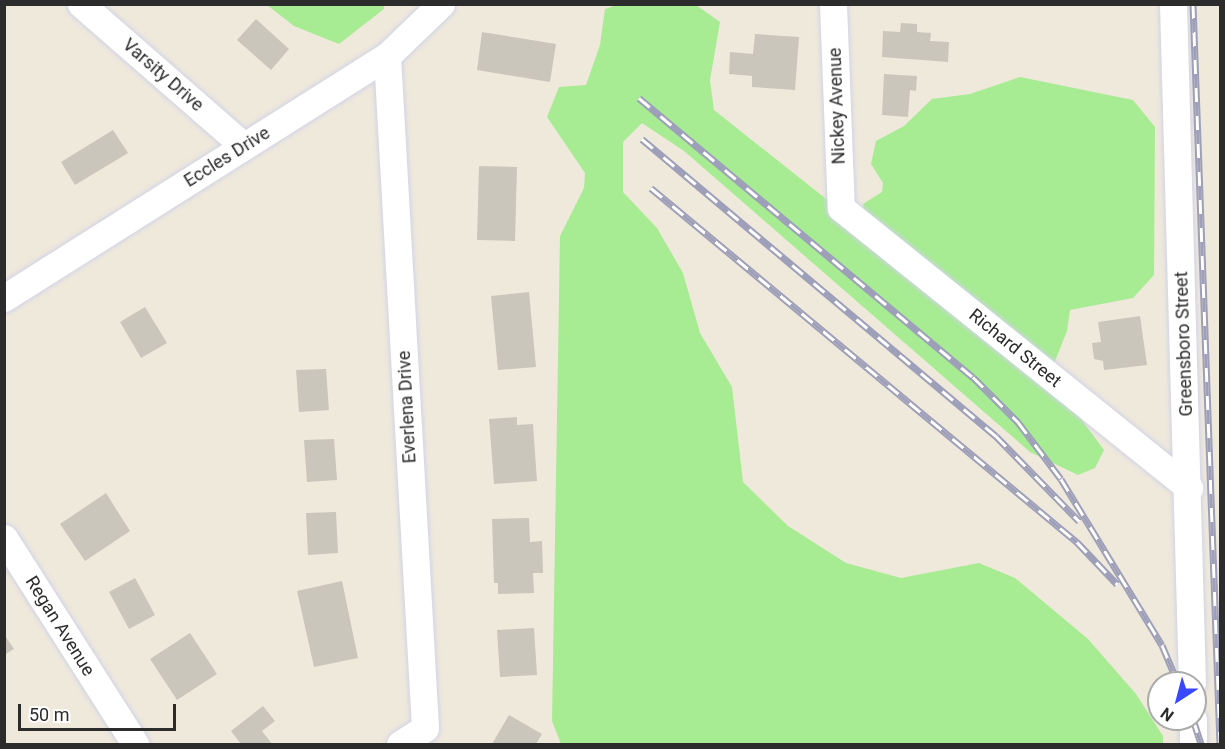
<!DOCTYPE html>
<style>
body{margin:0}
#map{position:relative;width:1225px;height:749px;overflow:hidden;background:#efe9dc;font-family:Roboto,sans-serif}
div>[style]{position:absolute}
.green>*{inset:0;background:#a7eb93}
.building>*{inset:0;background:#cac6bc}
.roads{filter:drop-shadow(0 0 2px #d1d3e6) drop-shadow(0 0 2px #d1d3e6)}
.minor>*{height:27px;margin:-13.5px;padding:0 13.5px;transform-origin:13.5px;border-radius:13.5px;background:#fff}
.rail>*{height:7px;margin-top:-3.5px;transform-origin:0;background:repeating-linear-gradient(90deg,#fff 0 14px,#9e9fb8 0 28px);box-sizing:border-box;border-block:2px solid #9e9fb8}
span{translate:-50% -50%;white-space:nowrap;text-align:center;line-height:1.15;-webkit-text-stroke:4.5px #fff;paint-order:stroke}
.street-label{font-size:18px;color:#2c2c2c}
.frame{position:absolute;inset:0;border:6px solid #2c2c2c;pointer-events:none}
.north{position:absolute;left:1147px;top:671px;width:60px;height:60px;box-sizing:border-box;background:#fff;border:2px solid #ababab;border-radius:50%;rotate:216deg;font-size:16px;font-weight:700;line-height:24px;text-align:center;color:#2c2c2c}
.north::after{content:'';display:block;margin:auto;width:21px;height:27px;background:#3947ff;clip-path:polygon(50% 0,100% 100%,50% 72%,0 100%)}
.scale{position:absolute;left:18px;top:704px;width:158px;height:27px;box-sizing:border-box;border:3px solid #2c2c2c;border-top:0;padding-left:8px;font-size:18px;line-height:21px;white-space:nowrap;color:#2c2c2c;-webkit-text-stroke:4px #fff;paint-order:stroke}
</style>
<div id="map">
<div class="green">
<i style="clip-path:polygon(620px 4px,696px 5px,720px 22px,710px 80px,714px 110px,1005px 341px,866px 229px,863px 204px,882px 192px,883px 183px,871px 164px,876px 141px,904px 126px,932px 99px,970px 94px,1020px 77px,1133px 100px,1155px 127px,1154px 275px,1133px 298px,1070px 310px,1067px 331px,1049px 376px,1104px 450px,1095px 468px,1078px 475px,1030px 452px,684px 151px,642px 123px,623px 142px,623px 192px,657px 228px,683px 273px,700px 333px,732px 387px,743px 482px,788px 526px,846px 563px,901px 578px,979px 563px,1015px 578px,1088px 639px,1136px 694px,1163px 736px,1163px 744px,561px 744px,552px 721px,560px 236px,584px 188px,585px 173px,547px 117px,559px 87px,586px 85px,600px 45px,605px 9px)"></i>
<i style="clip-path:polygon(384px 5px,384px 9px,339px 44px,294px 26px,267px 5px)"></i>
</div>
<div class="building">
<i style="clip-path:polygon(256px 19px,289px 49px,271px 70px,237px 40px)"></i>
<i style="clip-path:polygon(901px 23px,917px 24px,917px 32px,931px 33px,930px 41px,949px 42px,948px 62px,882px 57px,883px 31px,900px 32px)"></i>
<i style="clip-path:polygon(482px 32px,556px 44px,550px 82px,477px 70px)"></i>
<i style="clip-path:polygon(755px 34px,799px 37px,795px 90px,752px 87px,752px 76px,729px 74px,730px 52px,753px 54px)"></i>
<i style="clip-path:polygon(884px 74px,917px 76px,916px 91px,910px 90px,908px 117px,882px 115px)"></i>
<i style="clip-path:polygon(113px 130px,128px 153px,75px 185px,61px 162px)"></i>
<i style="clip-path:polygon(479px 166px,517px 167px,515px 241px,477px 240px)"></i>
<i style="clip-path:polygon(529px 292px,536px 367px,498px 370px,491px 296px)"></i>
<i style="clip-path:polygon(145px 307px,167px 343px,141px 358px,120px 322px)"></i>
<i style="clip-path:polygon(1140px 316px,1147px 365px,1104px 370px,1103px 361px,1094px 359px,1092px 343px,1101px 342px,1098px 322px)"></i>
<i style="clip-path:polygon(326px 369px,329px 410px,299px 412px,296px 370px)"></i>
<i style="clip-path:polygon(517px 417px,517px 425px,533px 424px,537px 481px,494px 484px,489px 419px)"></i>
<i style="clip-path:polygon(334px 439px,337px 480px,307px 482px,304px 440px)"></i>
<i style="clip-path:polygon(106px 493px,130px 531px,85px 561px,60px 524px)"></i>
<i style="clip-path:polygon(336px 512px,338px 553px,308px 555px,306px 513px)"></i>
<i style="clip-path:polygon(529px 518px,530px 542px,542px 541px,543px 573px,533px 573px,534px 593px,498px 594px,498px 583px,494px 583px,492px 519px)"></i>
<i style="clip-path:polygon(135px 578px,155px 615px,129px 629px,109px 592px)"></i>
<i style="clip-path:polygon(342px 581px,358px 658px,314px 667px,297px 591px)"></i>
<i style="clip-path:polygon(534px 628px,537px 675px,500px 677px,497px 630px)"></i>
<i style="clip-path:polygon(190px 633px,217px 674px,177px 700px,150px 659px)"></i>
<i style="clip-path:polygon(4px 634px,14px 649px,4px 655px)"></i>
<i style="clip-path:polygon(263px 706px,275px 721px,262px 731px,272px 744px,241px 744px,231px 731px)"></i>
<i style="clip-path:polygon(509px 715px,542px 734px,536px 744px,492px 744px)"></i>
</div>
<div class="roads">
<div class="minor">
<i style="left:81px;top:4px;width:216px;rotate:41.1deg"></i>
<i style="left:833px;top:4px;width:204px;rotate:87.8deg"></i>
<i style="left:841px;top:208px;width:447px;rotate:38.8deg"></i>
<i style="left:1173px;top:4px;width:679px;rotate:88.4deg"></i>
<i style="left:387px;top:56px;width:673px;rotate:86.76deg"></i>
<i style="left:425px;top:728px;width:30px;rotate:147deg"></i>
<i style="left:4px;top:298px;width:453px;rotate:-32.3deg"></i>
<i style="left:387px;top:56px;width:75px;rotate:-43.9deg"></i>
<i style="left:4px;top:538px;width:244px;rotate:57.5deg"></i>
<i style="left:1193px;top:744px;width:25px;rotate:-90deg"></i>
</div>
</div>
<div class="rail">
<i style="left:1193px;top:4px;width:740px;rotate:87.91deg"></i>
<i style="left:639px;top:98px;width:435px;rotate:39.9deg"></i>
<i style="left:973px;top:377px;width:64px;rotate:45deg"></i>
<i style="left:1018px;top:422px;width:71px;rotate:53deg"></i>
<i style="left:1061px;top:479px;width:194px;rotate:58.7deg"></i>
<i style="left:1162px;top:645px;width:41px;rotate:67.2deg"></i>
<i style="left:642px;top:139px;width:462px;rotate:40deg"></i>
<i style="left:996px;top:436px;width:119px;rotate:45.7deg"></i>
<i style="left:651px;top:188px;width:554px;rotate:39.73deg"></i>
<i style="left:1077px;top:542px;width:58px;rotate:46.4deg"></i>
<i style="left:1193px;top:719px;width:26px;rotate:72deg"></i>
</div>
<div class="street-label">
<span style="left:163px;top:75px;rotate:41deg">Varsity Drive</span>
<span style="left:837px;top:106px;rotate:-92deg">Nickey Avenue</span>
<span style="left:227px;top:157px;rotate:-32deg">Eccles Drive</span>
<span style="left:1184px;top:344px;rotate:-92deg">Greensboro Street</span>
<span style="left:1015px;top:348px;rotate:39deg">Richard Street</span>
<span style="left:407px;top:407px;rotate:-93deg">Everlena Drive</span>
<span style="left:60px;top:626px;rotate:58deg">Regan Avenue</span>
</div>
<div class="frame"></div>
<div class="north">N</div>
<div class="scale">50 m</div>
</div>
